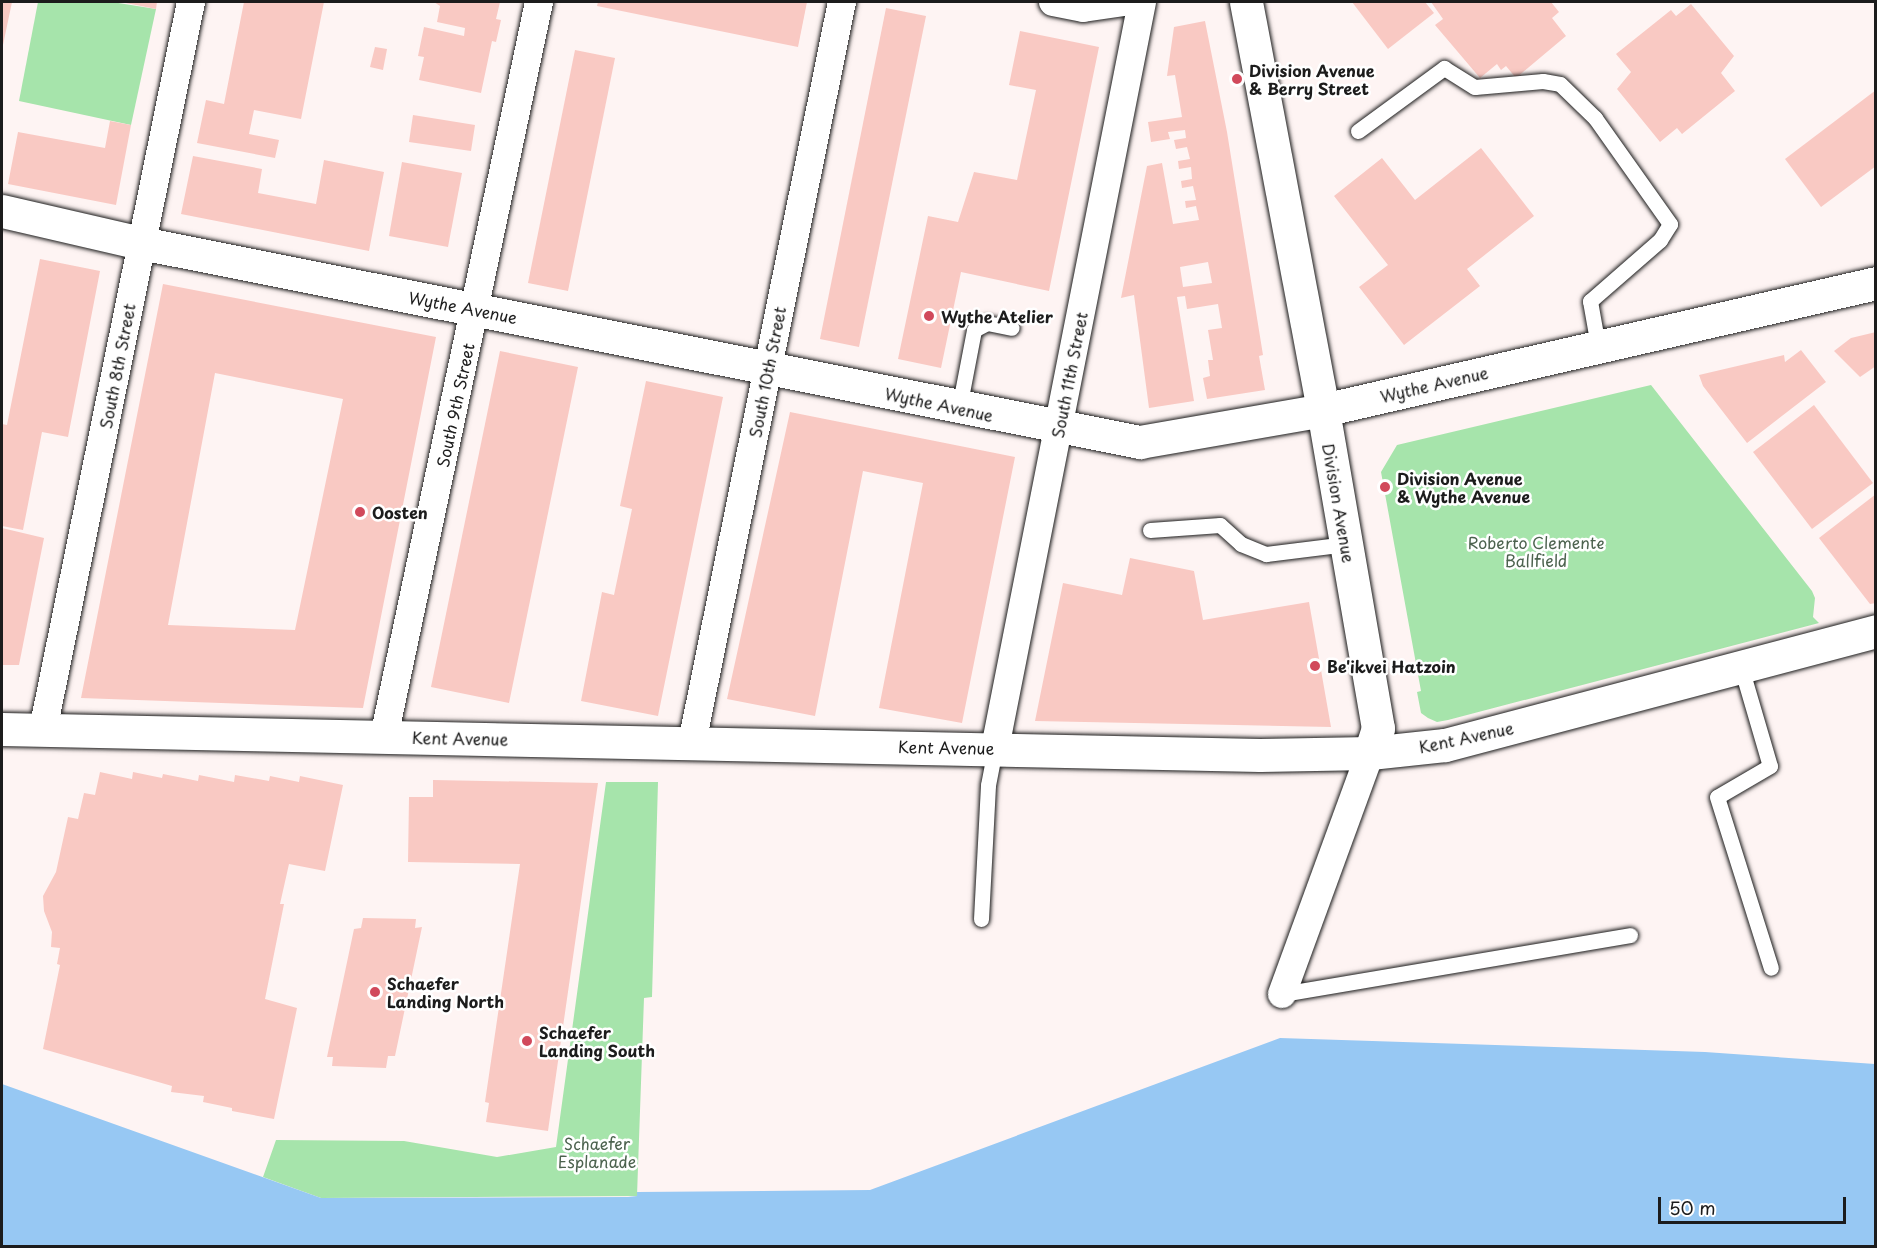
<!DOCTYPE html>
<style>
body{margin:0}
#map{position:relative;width:1877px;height:1248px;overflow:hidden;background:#fef4f3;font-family:"Playpen Sans",sans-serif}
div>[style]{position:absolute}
.green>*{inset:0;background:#a6e4ab}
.water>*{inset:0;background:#97c8f3}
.building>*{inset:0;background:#f9c9c3}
.roads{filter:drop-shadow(0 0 2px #1c1c1c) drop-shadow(0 0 2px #1c1c1c)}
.lane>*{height:15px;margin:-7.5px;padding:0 7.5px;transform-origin:7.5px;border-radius:7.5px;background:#fff}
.street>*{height:28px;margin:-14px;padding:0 14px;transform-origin:14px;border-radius:14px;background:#fff}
.secondary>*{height:33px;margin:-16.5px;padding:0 16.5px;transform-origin:16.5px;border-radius:16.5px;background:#fff}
.dots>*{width:16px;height:16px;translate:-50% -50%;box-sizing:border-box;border:3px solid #fff;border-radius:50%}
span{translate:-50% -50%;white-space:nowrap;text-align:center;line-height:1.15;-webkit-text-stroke:5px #fff;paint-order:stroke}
.poi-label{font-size:16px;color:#1c1c1c;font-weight:700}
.left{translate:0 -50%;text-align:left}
.street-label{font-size:16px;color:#1c1c1c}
.park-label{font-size:16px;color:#4c624e}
.frame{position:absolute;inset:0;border:3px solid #1c1c1c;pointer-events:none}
.scale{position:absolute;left:1658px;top:1197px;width:188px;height:27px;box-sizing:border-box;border:3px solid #1c1c1c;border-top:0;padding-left:8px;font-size:18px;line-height:21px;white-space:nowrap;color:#1c1c1c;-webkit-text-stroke:4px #fff;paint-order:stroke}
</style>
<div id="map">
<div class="green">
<i style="clip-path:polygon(38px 2px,112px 2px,156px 9px,131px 125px,19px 101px)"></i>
<i style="clip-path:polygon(1651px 385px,1812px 591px,1815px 598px,1813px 617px,1819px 623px,1448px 720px,1437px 722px,1428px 718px,1421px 713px,1417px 692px,1421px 691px,1381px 472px,1397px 445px)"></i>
<i style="clip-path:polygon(606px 782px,658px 782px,652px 997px,644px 998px,637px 1196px,321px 1198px,263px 1177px,276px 1140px,404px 1141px,497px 1157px,556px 1147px)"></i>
</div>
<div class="water">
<i style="clip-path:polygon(1280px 1038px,1705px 1052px,1875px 1064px,1875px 1246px,2px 1246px,2px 1084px,321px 1198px,628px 1197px,637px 1196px,637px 1192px,870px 1190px)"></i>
</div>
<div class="building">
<i style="clip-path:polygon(2px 2px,12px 2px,3px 45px,2px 45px)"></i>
<i style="clip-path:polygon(121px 2px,157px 2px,156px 9px)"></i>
<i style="clip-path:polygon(244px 2px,324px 2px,301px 119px,254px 110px,249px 134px,279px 140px,275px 158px,197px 143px,206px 100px,224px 104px)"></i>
<i style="clip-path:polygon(434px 2px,500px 2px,496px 19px,501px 20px,496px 42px,492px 41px,481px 93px,419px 80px,424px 57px,418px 56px,424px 27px,464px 36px,465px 28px,437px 22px,440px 6px)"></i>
<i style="clip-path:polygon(598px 2px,807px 2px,798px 47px,597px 6px)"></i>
<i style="clip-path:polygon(1352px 2px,1425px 2px,1434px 13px,1388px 49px)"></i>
<i style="clip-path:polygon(1431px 2px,1551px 2px,1559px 12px,1552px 18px,1566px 36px,1516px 78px,1506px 66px,1501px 70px,1497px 64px,1480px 78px,1435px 25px,1443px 19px)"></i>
<i style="clip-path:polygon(1691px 4px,1734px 56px,1721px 73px,1735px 91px,1682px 134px,1677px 128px,1660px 142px,1617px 89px,1631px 72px,1616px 54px,1671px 10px,1676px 16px)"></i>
<i style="clip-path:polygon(886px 8px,926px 16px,859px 347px,820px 339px)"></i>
<i style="clip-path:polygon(evenodd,1205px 21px,1227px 132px,1263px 355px,1259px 356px,1265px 390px,1207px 399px,1203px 378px,1210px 376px,1208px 360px,1213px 360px,1208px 330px,1222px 328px,1218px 304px,1187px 309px,1185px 296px,1177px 297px,1194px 401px,1149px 408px,1134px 295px,1121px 298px,1147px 166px,1162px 163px,1173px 224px,1199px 220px,1196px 206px,1186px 208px,1185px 201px,1196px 200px,1193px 186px,1182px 188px,1181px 181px,1192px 179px,1191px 167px,1179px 169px,1178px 161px,1190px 159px,1187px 147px,1176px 149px,1174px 140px,1186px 138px,1185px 130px,1168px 132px,1170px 139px,1151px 142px,1148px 122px,1182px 117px,1175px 75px,1167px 76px,1174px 27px,1205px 21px,1208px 262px,1212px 283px,1183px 287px,1180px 267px,1208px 262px)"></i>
<i style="clip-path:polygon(1020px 31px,1099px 47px,1049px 291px,961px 272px,941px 368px,898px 359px,928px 216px,958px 222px,974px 172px,1017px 180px,1036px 90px,1009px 85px)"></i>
<i style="clip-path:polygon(375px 47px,387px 49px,383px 70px,370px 67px)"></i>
<i style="clip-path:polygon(575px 50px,615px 58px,568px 291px,528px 283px)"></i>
<i style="clip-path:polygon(1876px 90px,1876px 166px,1821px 207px,1785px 159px)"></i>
<i style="clip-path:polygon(413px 115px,475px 125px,471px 151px,409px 142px)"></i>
<i style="clip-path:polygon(110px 121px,131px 125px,116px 205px,8px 184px,18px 132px,105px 148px)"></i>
<i style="clip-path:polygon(1481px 148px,1534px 216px,1467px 269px,1480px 286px,1404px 345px,1359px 287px,1388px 265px,1334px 196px,1382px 158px,1415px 200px)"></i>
<i style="clip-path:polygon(193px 156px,262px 169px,258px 193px,316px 204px,324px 160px,384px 172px,369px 251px,181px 214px)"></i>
<i style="clip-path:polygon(402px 162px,462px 173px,448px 247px,389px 236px)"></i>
<i style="clip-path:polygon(40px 259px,100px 271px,68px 437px,42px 432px,23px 530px,2px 526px,2px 424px,7px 425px)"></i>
<i style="clip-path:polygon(evenodd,163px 284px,436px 337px,363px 708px,81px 698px,163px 284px,215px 373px,343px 399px,295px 630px,168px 625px,215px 373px)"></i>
<i style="clip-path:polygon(1876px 332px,1876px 366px,1860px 377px,1834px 351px,1851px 338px)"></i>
<i style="clip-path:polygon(1801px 350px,1826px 382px,1747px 443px,1703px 386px,1699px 375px,1784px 355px,1785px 362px)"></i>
<i style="clip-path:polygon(500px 351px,578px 367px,509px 703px,431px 687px)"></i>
<i style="clip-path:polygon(646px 381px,723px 397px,658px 716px,581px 701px,602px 592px,614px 595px,632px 509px,620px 506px)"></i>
<i style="clip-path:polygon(1814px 405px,1873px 483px,1812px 529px,1753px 452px)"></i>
<i style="clip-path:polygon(790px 412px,1015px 457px,962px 723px,879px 708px,923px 483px,863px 471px,815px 716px,727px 699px)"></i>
<i style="clip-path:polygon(1876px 494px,1876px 603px,1870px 604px,1819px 538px)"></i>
<i style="clip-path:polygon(2px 528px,44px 538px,19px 665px,2px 665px)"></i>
<i style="clip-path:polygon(1130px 558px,1194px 571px,1203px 620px,1309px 602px,1331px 727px,1035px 721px,1063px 583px,1122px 595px)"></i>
<i style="clip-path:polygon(100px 772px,132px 779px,133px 772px,162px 778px,163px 774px,198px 781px,199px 775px,234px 782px,235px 775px,269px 781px,270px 776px,299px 782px,300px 776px,343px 785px,325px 871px,289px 864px,280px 904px,284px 904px,265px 999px,297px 1008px,274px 1119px,232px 1111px,232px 1108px,203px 1102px,204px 1096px,171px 1092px,172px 1086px,43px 1049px,60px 965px,57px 964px,60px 948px,51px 947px,52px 932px,44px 911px,43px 896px,56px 872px,68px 817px,78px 819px,84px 793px,95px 795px)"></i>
<i style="clip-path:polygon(433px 780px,598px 783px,548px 1131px,486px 1122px,489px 1103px,485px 1102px,520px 864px,408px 862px,409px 797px,433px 797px)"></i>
<i style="clip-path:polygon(363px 918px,416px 919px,415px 928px,422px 927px,395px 1056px,388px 1056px,386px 1068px,332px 1066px,333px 1057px,327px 1057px,354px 929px,361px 928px)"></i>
</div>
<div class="roads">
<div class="lane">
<i style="left:1358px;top:131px;width:107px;rotate:-36.2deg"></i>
<i style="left:1444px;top:68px;width:36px;rotate:32deg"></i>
<i style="left:1475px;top:87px;width:68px;rotate:-5deg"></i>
<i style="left:1543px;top:81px;width:17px;rotate:10deg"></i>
<i style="left:1560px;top:84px;width:49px;rotate:44.2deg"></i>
<i style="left:1595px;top:118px;width:130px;rotate:54.7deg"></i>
<i style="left:1670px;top:224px;width:19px;rotate:122deg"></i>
<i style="left:1660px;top:240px;width:93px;rotate:138.9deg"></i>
<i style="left:1590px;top:301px;width:46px;rotate:79.9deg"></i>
<i style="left:959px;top:408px;width:79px;rotate:-79.1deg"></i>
<i style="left:974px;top:330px;width:15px;rotate:-28deg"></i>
<i style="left:987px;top:323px;width:25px;rotate:11deg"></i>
<i style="left:1150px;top:530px;width:70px;rotate:-4.1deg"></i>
<i style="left:1220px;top:525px;width:28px;rotate:42deg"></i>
<i style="left:1241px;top:544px;width:27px;rotate:22deg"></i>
<i style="left:1266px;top:554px;width:81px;rotate:-7.1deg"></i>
<i style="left:1741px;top:667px;width:103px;rotate:73.7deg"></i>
<i style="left:1770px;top:766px;width:61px;rotate:149.7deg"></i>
<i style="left:1717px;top:797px;width:179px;rotate:72.5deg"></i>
<i style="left:981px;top:919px;width:134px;rotate:-87deg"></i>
<i style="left:988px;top:785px;width:38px;rotate:-79deg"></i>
<i style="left:1282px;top:994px;width:353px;rotate:-9.6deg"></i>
</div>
<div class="street">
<i style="left:1053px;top:2px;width:31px;rotate:11deg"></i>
<i style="left:1083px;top:8px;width:40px;rotate:-8.5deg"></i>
<i style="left:43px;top:730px;width:743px;rotate:-78.51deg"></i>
<i style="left:384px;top:737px;width:751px;rotate:-78.09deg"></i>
<i style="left:692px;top:743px;width:756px;rotate:-78.56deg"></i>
<i style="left:995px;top:748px;width:760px;rotate:-78.85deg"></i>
<i style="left:1282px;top:994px;width:257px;rotate:-69.9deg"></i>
</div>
<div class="secondary">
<i style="left:1246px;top:2px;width:415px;rotate:79.3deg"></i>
<i style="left:1323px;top:410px;width:323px;rotate:80.2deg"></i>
<i style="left:1378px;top:728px;width:26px;rotate:108deg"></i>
<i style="left:2px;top:211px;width:143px;rotate:13deg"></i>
<i style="left:141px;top:243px;width:1019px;rotate:11.27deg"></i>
<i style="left:1140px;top:442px;width:186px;rotate:-9.9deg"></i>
<i style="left:1323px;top:410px;width:567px;rotate:-12.93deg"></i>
<i style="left:2px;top:729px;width:1258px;rotate:1.18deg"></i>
<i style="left:1260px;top:755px;width:110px;rotate:-1deg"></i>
<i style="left:1370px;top:753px;width:75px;rotate:-6.1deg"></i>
<i style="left:1445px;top:745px;width:446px;rotate:-14.8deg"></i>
</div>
</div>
<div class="dots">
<i style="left:1237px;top:79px;background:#d1495b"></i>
<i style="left:929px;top:316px;background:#d1495b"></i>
<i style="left:1385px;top:487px;background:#d1495b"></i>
<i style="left:360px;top:512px;background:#d1495b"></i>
<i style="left:1315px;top:666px;background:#d1495b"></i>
<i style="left:375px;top:992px;background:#d1495b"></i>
<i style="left:527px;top:1041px;background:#d1495b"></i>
</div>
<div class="poi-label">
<span class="left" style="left:1249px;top:79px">Division Avenue<br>&amp; Berry Street</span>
<span class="left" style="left:941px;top:316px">Wythe Atelier</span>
<span class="left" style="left:1397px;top:487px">Division Avenue<br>&amp; Wythe Avenue</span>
<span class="left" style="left:372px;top:512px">Oosten</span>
<span class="left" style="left:1327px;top:666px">Be'ikvei Hatzoin</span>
<span class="left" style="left:387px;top:992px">Schaefer<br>Landing North</span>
<span class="left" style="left:539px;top:1041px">Schaefer<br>Landing South</span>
</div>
<div class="street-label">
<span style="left:463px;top:307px;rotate:11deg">Wythe Avenue</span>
<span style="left:117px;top:366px;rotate:-79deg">South 8th Street</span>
<span style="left:767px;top:372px;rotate:-79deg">South 10th Street</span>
<span style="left:1069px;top:375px;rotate:-79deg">South 11th Street</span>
<span style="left:1434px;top:384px;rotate:-13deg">Wythe Avenue</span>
<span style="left:939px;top:404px;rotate:12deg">Wythe Avenue</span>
<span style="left:455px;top:405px;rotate:-78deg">South 9th Street</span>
<span style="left:1339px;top:503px;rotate:80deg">Division Avenue</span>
<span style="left:1466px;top:737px;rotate:-12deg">Kent Avenue</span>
<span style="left:460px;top:738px;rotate:1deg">Kent Avenue</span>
<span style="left:946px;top:747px;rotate:1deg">Kent Avenue</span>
</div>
<div class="park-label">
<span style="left:1536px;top:551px">Roberto Clemente<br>Ballfield</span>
<span style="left:597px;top:1152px">Schaefer<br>Esplanade</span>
</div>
<div class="frame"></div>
<div class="scale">50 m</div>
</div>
